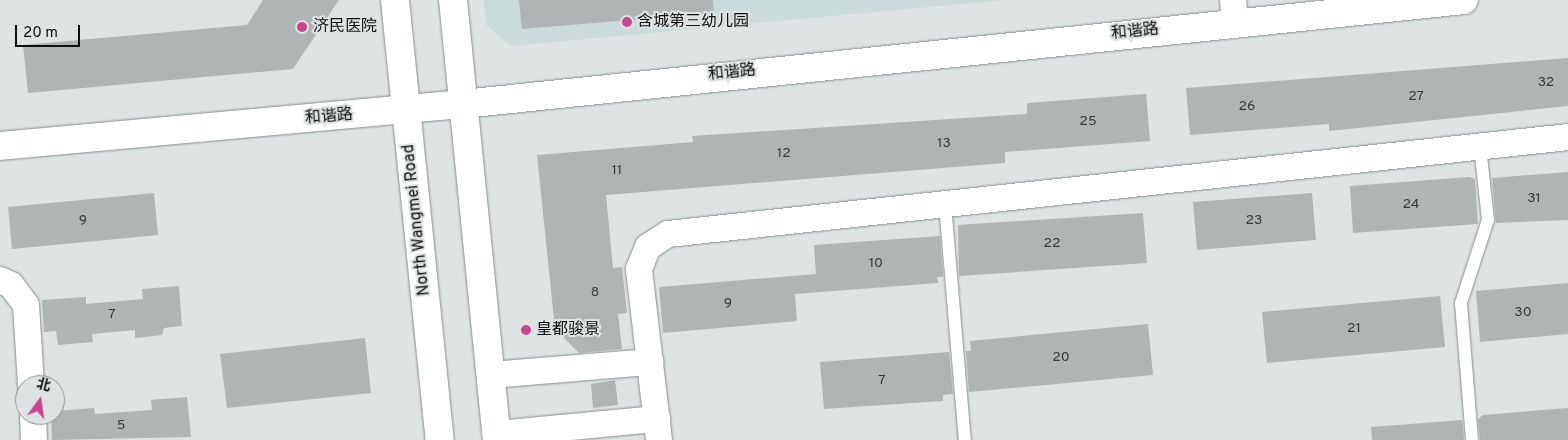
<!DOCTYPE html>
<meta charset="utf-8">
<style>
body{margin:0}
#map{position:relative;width:1568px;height:440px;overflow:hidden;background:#dee3e4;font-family:Overpass,"Noto Sans SC",sans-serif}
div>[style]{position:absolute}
.built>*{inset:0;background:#cbdada}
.building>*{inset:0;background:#afb4b4}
.roads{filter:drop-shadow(0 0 1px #878c8c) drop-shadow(0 0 1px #878c8c)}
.lane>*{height:12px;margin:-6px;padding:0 6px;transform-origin:6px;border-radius:6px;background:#fff}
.street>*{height:26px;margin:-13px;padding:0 13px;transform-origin:13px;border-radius:13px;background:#fff}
.secondary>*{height:28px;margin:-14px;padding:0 14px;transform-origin:14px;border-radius:14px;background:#fff}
.dots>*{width:14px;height:14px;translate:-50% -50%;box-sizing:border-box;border:2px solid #dee3e4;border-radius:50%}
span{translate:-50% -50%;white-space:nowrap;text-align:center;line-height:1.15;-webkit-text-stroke:4px #dee3e4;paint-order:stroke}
.number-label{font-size:14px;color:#363939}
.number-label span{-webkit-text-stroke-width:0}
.poi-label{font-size:16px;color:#0e1010}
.left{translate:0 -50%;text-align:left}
.street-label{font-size:16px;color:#0e1010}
.north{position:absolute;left:15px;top:375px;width:50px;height:50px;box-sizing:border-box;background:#dee3e4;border:1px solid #8b8f8f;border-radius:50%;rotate:14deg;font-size:14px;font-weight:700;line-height:20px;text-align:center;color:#0e1010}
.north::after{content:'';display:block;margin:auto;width:18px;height:22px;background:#c8468e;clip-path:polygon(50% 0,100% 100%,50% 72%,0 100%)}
.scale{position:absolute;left:15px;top:25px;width:65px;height:22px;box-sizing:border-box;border:2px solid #0e1010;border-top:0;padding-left:6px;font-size:15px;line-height:18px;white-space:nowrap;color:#0e1010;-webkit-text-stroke:4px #dee3e4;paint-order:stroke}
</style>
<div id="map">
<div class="built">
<i style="clip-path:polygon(484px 0,1004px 0,511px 46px,486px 25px)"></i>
</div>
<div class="building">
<i style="clip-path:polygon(263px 0,339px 0,293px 69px,28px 93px,23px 45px,247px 25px)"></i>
<i style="clip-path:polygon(519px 0,713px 0,714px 13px,522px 29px)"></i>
<i style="clip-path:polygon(1568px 58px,1568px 106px,1329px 131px,1329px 124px,1190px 135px,1186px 88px)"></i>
<i style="clip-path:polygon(1146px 94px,1150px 141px,1005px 152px,1005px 163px,606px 195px,613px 268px,622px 267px,627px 313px,618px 314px,622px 349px,579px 353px,555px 329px,537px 155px,693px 142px,692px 136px,1027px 114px,1027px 103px)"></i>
<i style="clip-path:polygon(1568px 172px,1568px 220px,1496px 223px,1492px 178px)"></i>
<i style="clip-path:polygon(1469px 177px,1475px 179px,1478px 224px,1353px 233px,1350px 186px)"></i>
<i style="clip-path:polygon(154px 193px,158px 235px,12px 249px,8px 207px)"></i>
<i style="clip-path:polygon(1312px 193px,1316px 240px,1197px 250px,1193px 202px)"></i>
<i style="clip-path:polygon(1143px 213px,1147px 263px,959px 276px,958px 225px)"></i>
<i style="clip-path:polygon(940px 236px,943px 277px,937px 277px,938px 283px,795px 294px,797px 321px,663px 333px,659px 287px,816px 274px,814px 245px)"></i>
<i style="clip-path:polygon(1568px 283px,1568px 334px,1480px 342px,1476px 291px)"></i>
<i style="clip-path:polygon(179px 286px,182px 326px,164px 328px,162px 335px,135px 338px,135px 330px,92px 334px,93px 342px,58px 345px,56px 331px,44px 332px,42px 300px,86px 297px,86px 304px,143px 299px,142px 289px)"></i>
<i style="clip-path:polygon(1440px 296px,1445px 347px,1267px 363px,1262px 312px)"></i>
<i style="clip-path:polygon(1148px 324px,1153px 375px,969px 392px,966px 351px,971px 351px,970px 341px)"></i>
<i style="clip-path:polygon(365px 338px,371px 393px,227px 408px,220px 354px)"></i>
<i style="clip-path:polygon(949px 352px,953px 394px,943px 395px,943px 401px,824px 409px,820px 362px)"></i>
<i style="clip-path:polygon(615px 380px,618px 405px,593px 408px,591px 384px)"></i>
<i style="clip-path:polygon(187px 397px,191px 437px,52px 440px,51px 415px,55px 411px,94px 408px,95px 414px,152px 410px,151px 400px)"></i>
<i style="clip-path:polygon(1568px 408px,1568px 440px,1480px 440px,1478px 419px,1483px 415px)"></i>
<i style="clip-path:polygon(1462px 420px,1464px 440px,1372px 440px,1371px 427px)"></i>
</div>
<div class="roads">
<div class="lane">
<i style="left:945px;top:204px;width:237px;rotate:85.2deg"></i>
<i style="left:1472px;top:440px;width:137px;rotate:-94.6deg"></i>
<i style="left:1461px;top:303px;width:87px;rotate:-72deg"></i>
<i style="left:1488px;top:220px;width:74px;rotate:-96.2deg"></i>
</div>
<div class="street">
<i style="left:1233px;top:0;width:22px;rotate:85deg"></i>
<i style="left:0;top:280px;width:12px;rotate:24deg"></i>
<i style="left:11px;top:285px;width:25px;rotate:53deg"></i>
<i style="left:26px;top:305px;width:80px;rotate:86.4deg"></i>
<i style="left:491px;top:375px;width:160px;rotate:-4.7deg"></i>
<i style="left:33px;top:415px;width:25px;rotate:88deg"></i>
<i style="left:497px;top:434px;width:161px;rotate:-5.4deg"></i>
<i style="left:659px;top:440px;width:172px;rotate:-96.7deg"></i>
<i style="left:639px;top:269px;width:24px;rotate:-68deg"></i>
<i style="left:648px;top:247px;width:24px;rotate:-33deg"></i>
<i style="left:668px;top:234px;width:905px;rotate:-6.15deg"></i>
</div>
<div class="secondary">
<i style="left:395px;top:0;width:442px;rotate:84.2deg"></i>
<i style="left:453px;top:0;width:442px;rotate:84.3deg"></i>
<i style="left:0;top:146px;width:465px;rotate:-5.2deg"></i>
<i style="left:463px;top:104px;width:1006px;rotate:-5.93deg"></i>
</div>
</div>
<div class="dots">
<i style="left:627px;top:22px;background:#c8468e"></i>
<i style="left:302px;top:27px;background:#c8468e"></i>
<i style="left:526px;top:330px;background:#c8468e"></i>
</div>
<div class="number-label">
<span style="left:1546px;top:83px">32</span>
<span style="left:1416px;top:97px">27</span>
<span style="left:1247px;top:107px">26</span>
<span style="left:1088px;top:122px">25</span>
<span style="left:944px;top:144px">13</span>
<span style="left:784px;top:154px">12</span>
<span style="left:617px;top:171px">11</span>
<span style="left:1534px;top:199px">31</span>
<span style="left:1411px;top:205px">24</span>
<span style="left:83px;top:221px">9</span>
<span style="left:1254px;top:221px">23</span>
<span style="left:1052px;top:244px">22</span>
<span style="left:876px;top:264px">10</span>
<span style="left:595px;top:293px">8</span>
<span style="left:728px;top:304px">9</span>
<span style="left:1523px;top:313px">30</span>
<span style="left:112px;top:315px">7</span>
<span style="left:1354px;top:329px">21</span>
<span style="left:1061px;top:358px">20</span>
<span style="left:882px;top:381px">7</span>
<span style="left:121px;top:426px">5</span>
</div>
<div class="poi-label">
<span class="left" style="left:637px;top:22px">含城第三幼儿园</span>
<span class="left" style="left:313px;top:27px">济民医院</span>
<span class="left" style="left:536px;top:330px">皇都骏景</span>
</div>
<div class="street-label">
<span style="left:1135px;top:32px;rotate:-6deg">和谐路</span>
<span style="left:732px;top:73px;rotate:-6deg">和谐路</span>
<span style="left:329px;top:117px;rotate:-5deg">和谐路</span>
<span style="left:417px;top:220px;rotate:-96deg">North Wangmei Road</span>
</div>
<div class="north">北</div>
<div class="scale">20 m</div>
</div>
